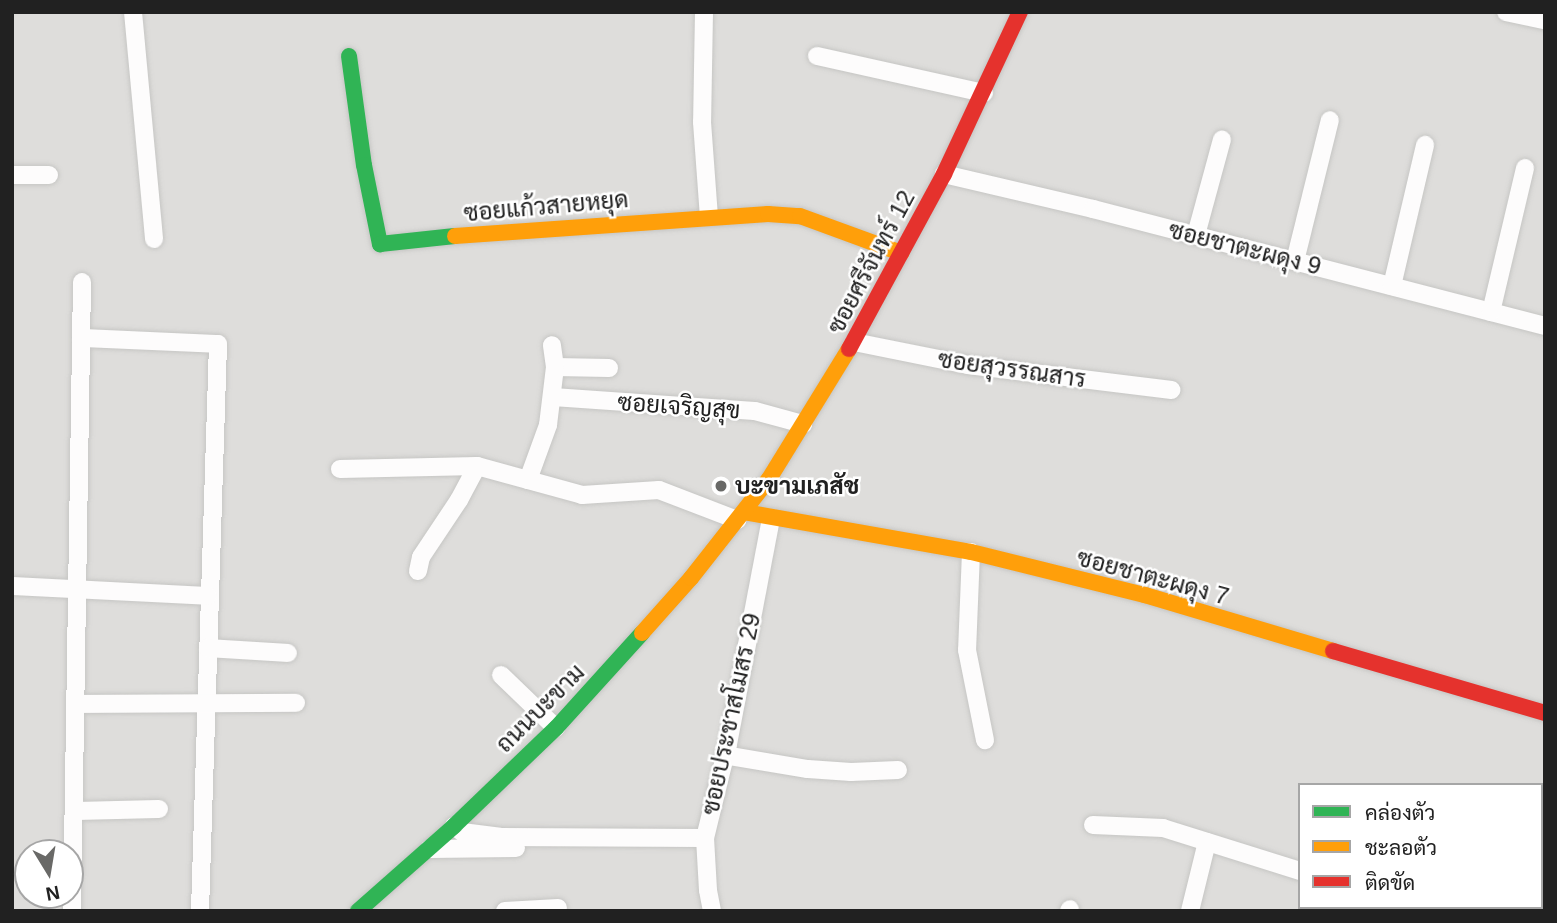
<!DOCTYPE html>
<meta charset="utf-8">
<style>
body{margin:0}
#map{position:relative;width:1557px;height:923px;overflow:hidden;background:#efeeea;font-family:Arial,Sarabun,sans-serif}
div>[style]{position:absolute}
.residential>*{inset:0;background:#dedddb}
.roads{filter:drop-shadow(0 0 2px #c6c6c4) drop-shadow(0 0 2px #c6c6c4)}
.street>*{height:18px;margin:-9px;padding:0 9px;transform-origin:9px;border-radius:9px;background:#fdfcfc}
.fast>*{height:16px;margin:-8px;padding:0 8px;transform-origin:8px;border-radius:8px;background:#30b455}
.slow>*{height:16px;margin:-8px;padding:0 8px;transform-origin:8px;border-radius:8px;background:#ff9f0a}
.jam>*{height:16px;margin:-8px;padding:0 8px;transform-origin:8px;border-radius:8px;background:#e5322d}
.dots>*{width:19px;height:19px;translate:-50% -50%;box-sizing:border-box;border:4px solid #fff;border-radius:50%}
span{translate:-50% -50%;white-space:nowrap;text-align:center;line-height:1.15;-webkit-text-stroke:5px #fff;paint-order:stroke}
.street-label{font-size:24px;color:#212121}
.poi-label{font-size:24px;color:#212121;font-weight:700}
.left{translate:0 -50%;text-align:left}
.frame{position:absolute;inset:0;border:14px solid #212121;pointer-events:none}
.legend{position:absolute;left:1298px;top:783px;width:245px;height:126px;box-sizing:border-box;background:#fff;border:2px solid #a6a6a6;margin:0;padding:9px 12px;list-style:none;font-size:21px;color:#212121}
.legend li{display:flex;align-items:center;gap:14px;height:35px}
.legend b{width:35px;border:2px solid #a6a6a6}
.north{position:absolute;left:14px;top:839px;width:70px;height:70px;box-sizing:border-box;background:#fff;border:2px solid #a6a6a6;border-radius:50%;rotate:169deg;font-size:19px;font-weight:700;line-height:28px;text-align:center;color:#212121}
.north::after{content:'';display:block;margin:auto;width:24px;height:32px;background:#696967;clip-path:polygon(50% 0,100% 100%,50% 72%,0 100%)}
</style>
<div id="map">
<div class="residential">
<i style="clip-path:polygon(evenodd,12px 12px,1545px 12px,1545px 911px,12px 911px,12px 12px,1300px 785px,1541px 785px,1541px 907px,1300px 907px,1300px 785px,12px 12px,28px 853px,70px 853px,70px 895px,28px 895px,28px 853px)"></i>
</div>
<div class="roads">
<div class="street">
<i style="left:133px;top:12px;width:228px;rotate:84.7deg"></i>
<i style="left:704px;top:12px;width:110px;rotate:91deg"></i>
<i style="left:702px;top:122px;width:95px;rotate:85.8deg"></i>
<i style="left:1506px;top:12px;width:40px;rotate:12deg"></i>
<i style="left:817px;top:56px;width:171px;rotate:12.5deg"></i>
<i style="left:944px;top:174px;width:153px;rotate:13.2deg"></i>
<i style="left:1093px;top:209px;width:467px;rotate:14.5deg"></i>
<i style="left:12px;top:175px;width:37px"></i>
<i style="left:1196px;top:235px;width:99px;rotate:-74.8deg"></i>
<i style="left:1295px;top:261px;width:145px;rotate:-76.1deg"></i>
<i style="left:1392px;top:286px;width:145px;rotate:-76.8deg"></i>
<i style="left:1491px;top:312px;width:148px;rotate:-76.7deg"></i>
<i style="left:81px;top:338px;width:137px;rotate:2.5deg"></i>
<i style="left:218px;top:344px;width:567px;rotate:91.82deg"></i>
<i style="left:854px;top:342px;width:116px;rotate:11.4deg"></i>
<i style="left:968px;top:365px;width:205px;rotate:7deg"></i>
<i style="left:555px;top:367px;width:54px;rotate:1.1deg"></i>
<i style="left:553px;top:397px;width:202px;rotate:4deg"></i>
<i style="left:755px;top:411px;width:50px;rotate:15.2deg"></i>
<i style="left:340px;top:469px;width:137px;rotate:-1.3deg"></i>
<i style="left:477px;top:466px;width:109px;rotate:15.4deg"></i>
<i style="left:582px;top:495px;width:77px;rotate:-3.7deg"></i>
<i style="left:659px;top:490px;width:84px;rotate:21deg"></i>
<i style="left:528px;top:480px;width:59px;rotate:-70deg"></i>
<i style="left:548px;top:425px;width:58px;rotate:-83.1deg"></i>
<i style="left:555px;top:367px;width:22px;rotate:-98deg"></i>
<i style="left:971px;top:552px;width:98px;rotate:92.3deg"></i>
<i style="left:967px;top:650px;width:92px;rotate:78.7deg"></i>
<i style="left:418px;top:571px;width:14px;rotate:-78deg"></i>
<i style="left:421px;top:557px;width:69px;rotate:-56.3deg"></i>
<i style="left:459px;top:500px;width:38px;rotate:-62deg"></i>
<i style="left:12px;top:586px;width:196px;rotate:2.9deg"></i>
<i style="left:208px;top:648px;width:80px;rotate:3.6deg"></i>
<i style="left:501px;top:675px;width:76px;rotate:43.9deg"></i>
<i style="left:76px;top:704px;width:220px;rotate:-0.3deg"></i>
<i style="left:724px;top:755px;width:85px;rotate:9.5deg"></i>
<i style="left:808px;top:769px;width:43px;rotate:4deg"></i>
<i style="left:851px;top:772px;width:47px;rotate:-2.4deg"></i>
<i style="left:75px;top:811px;width:84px;rotate:-1.4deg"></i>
<i style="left:1093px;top:825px;width:70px;rotate:2.5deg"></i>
<i style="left:1163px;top:828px;width:144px;rotate:17.4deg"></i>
<i style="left:454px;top:826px;width:10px;rotate:37deg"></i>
<i style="left:462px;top:832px;width:38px;rotate:7deg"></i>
<i style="left:500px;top:837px;width:205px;rotate:0.3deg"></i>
<i style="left:429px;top:849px;width:87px;rotate:-0.7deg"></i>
<i style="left:1541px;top:907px;width:4px"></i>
<i style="left:72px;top:911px;width:629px;rotate:-89.09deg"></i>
<i style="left:505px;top:911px;width:53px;rotate:-3.2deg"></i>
<i style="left:712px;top:911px;width:21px;rotate:-101deg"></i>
<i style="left:708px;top:890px;width:52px;rotate:-93.3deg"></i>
<i style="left:705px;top:838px;width:97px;rotate:-76.3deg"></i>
<i style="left:728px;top:744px;width:230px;rotate:-79.2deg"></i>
<i style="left:1069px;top:911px;width:2px;rotate:-63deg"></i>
<i style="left:1190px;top:911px;width:71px;rotate:-76.2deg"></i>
</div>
<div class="fast">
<i style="left:349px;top:56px;width:110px;rotate:82.2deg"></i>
<i style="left:364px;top:165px;width:81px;rotate:78.6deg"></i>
<i style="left:380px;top:244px;width:75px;rotate:-6.1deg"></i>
<i style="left:358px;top:911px;width:128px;rotate:-41.5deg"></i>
<i style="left:454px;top:826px;width:141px;rotate:-43.9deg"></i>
<i style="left:556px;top:728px;width:128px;rotate:-47.8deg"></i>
</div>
<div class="slow">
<i style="left:455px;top:236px;width:314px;rotate:-4deg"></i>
<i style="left:768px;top:214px;width:32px;rotate:4deg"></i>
<i style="left:800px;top:216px;width:108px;rotate:20.1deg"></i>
<i style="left:744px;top:512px;width:230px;rotate:10deg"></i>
<i style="left:971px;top:552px;width:179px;rotate:13.9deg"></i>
<i style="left:1145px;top:595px;width:196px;rotate:16.6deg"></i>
<i style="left:642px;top:633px;width:74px;rotate:-48.3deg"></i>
<i style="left:691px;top:578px;width:126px;rotate:-51.8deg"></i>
<i style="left:769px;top:479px;width:153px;rotate:-58.4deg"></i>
</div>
<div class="jam">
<i style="left:849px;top:349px;width:199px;rotate:-61.5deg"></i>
<i style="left:944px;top:174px;width:179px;rotate:-64.9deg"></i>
<i style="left:1333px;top:651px;width:221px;rotate:16.3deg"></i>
</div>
</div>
<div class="dots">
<i style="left:721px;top:486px;background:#696967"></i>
</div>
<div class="street-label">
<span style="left:546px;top:206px;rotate:-5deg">ซอยแก้วสายหยุด</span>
<span style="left:1245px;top:248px;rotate:14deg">ซอยชาตะผดุง 9</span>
<span style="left:871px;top:262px;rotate:-62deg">ซอยศรีจันทร์ 12</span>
<span style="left:1012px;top:369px;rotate:8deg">ซอยสุวรรณสาร</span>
<span style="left:679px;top:406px;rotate:4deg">ซอยเจริญสุข</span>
<span style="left:1153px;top:577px;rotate:15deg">ซอยชาตะผดุง 7</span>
<span style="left:540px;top:708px;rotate:-45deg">ถนนบะขาม</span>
<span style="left:731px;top:714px;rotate:-78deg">ซอยประชาสโมสร 29</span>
</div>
<div class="poi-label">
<span class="left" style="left:735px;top:486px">บะขามเภสัช</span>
</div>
<div class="frame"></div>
<ul class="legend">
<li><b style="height:9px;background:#30b455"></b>คล่องตัว</li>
<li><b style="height:9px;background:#ff9f0a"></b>ชะลอตัว</li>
<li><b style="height:9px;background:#e5322d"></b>ติดขัด</li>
</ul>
<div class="north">N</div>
</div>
